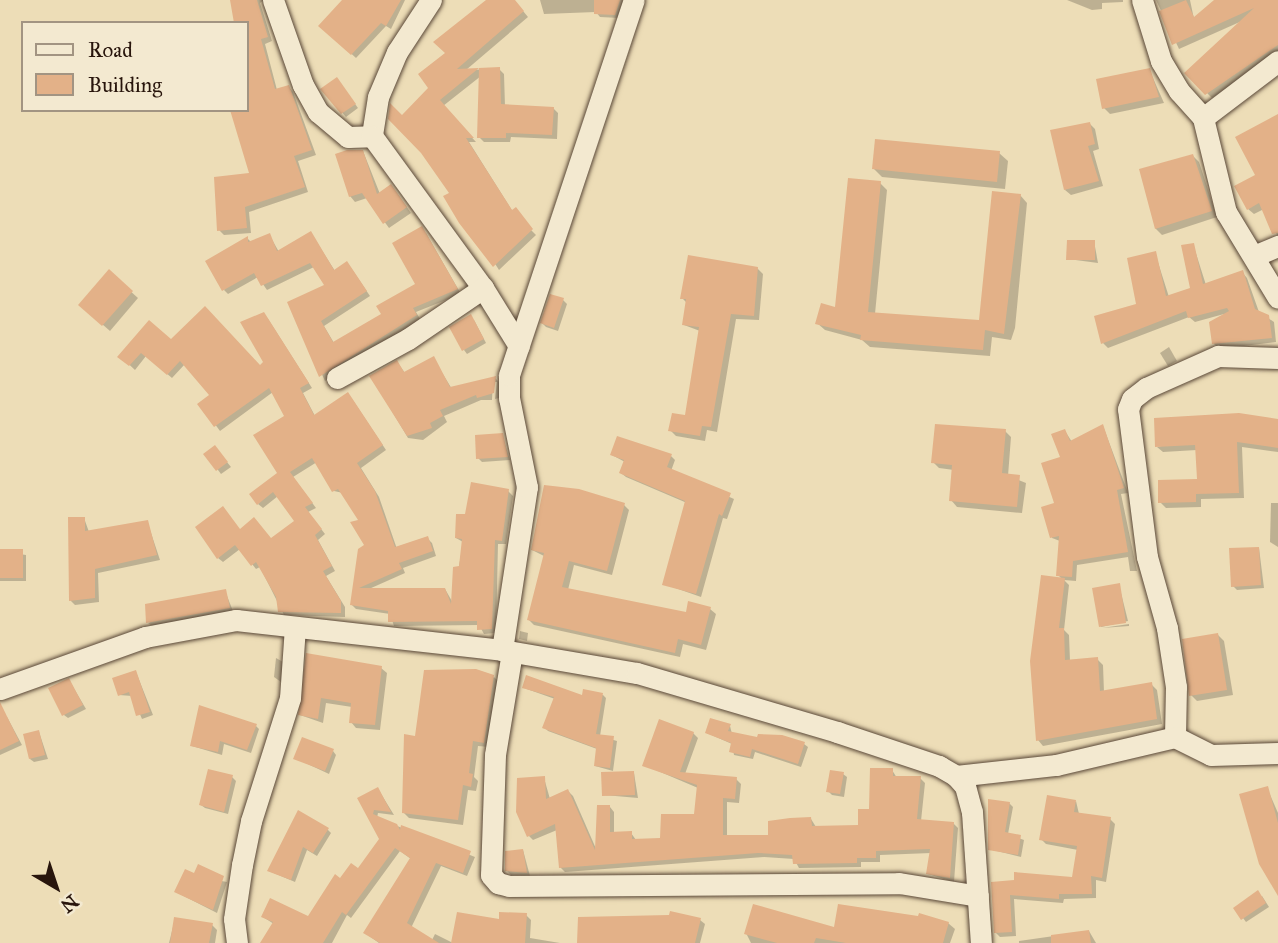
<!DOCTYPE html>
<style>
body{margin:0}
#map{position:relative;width:1278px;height:943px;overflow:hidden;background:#edddb7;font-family:"IM FELL Great Primer",serif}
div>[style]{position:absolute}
.shadow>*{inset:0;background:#0003}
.building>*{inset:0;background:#e3b188}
.roads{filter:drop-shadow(0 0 2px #594737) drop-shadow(0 0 2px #594737)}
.minor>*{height:21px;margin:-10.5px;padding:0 10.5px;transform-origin:10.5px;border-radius:10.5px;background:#f3e9d0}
span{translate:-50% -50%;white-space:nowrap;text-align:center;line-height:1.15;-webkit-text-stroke:5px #f3e9d0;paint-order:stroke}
.legend{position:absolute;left:21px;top:21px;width:228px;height:91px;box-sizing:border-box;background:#f3e9d0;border:2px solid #a29482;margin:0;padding:9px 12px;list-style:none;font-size:21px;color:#28150c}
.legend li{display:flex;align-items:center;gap:14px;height:35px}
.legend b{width:35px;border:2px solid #a29482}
.north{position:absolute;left:21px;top:852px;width:70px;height:70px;-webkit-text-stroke:5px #f3e9d0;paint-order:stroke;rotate:141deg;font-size:19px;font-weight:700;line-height:28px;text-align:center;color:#28150c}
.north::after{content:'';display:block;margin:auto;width:24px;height:32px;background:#28150c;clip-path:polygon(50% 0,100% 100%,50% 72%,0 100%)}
</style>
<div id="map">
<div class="shadow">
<i style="clip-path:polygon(231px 0,264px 0,260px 3px,272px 41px,265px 44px,277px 90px,289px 87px,293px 92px,316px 155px,298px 161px,308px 192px,249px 212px,251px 233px,224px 235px,219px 230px,251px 174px,247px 23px)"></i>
<i style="clip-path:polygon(343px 0,405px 0,391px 29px,386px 26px,356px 58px,321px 26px)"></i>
<i style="clip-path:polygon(488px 0,514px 0,528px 17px,466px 70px,499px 69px,504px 74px,505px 106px,553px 108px,558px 113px,557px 139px,511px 137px,510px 142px,484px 142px,479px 137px,481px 76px,443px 106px,476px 142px,469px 142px,513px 212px,536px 235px,499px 270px,402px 117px,431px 88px,447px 53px)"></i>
<i style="clip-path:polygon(540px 0,622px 0,624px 2px,619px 18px,600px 17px,596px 12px,544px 14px)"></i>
<i style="clip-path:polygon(1067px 0,1123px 0,1123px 2px,1102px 3px,1102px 9px,1092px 10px)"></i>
<i style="clip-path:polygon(1156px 0,1190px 0,1194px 19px,1217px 0,1278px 0,1278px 53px,1212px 98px,1187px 73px,1242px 21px,1179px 49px)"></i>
<i style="clip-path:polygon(1149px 69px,1164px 103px,1110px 114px,1104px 108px)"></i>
<i style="clip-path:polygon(340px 83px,358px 108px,346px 117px,323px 90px)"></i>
<i style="clip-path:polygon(1278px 116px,1278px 237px,1264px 209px,1254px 214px,1248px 209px)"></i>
<i style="clip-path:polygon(1090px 124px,1095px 129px,1099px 149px,1093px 151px,1103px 186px,1071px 195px,1065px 190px)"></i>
<i style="clip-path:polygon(363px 151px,380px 194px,396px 192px,411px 213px,389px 228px,367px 198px,355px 202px,350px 196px)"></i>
<i style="clip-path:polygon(999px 153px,1008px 161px,1005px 189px,882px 177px,874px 169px)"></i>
<i style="clip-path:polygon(1193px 156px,1199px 162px,1217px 217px,1162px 235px,1156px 229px,1141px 171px)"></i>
<i style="clip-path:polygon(880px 183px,887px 190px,875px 314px,980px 322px,1020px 195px,1027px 203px,1015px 328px,1011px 340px,992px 337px,990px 356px,870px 347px,862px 340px,825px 330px,817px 323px,837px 309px)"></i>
<i style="clip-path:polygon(311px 233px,335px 271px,351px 268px,370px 296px,324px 326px,334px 343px,383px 315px,417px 285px,426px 233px,461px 294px,416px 312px,420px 319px,325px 381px,289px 303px,327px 286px,314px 267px,267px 290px,258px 277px,228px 294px,224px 290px,248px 239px,252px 243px,270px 236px,279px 252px)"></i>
<i style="clip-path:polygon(1094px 241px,1098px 263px,1068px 259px)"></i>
<i style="clip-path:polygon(1193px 244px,1206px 285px,1242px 272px,1247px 278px,1259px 312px,1274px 322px,1276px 342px,1219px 349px,1214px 344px,1224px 314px,1195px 322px,1189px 317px,1108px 348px,1103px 343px,1138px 305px,1155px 253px,1169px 297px,1193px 289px)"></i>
<i style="clip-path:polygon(757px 268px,763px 274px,759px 320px,736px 319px,717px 432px,707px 430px,705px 441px,676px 436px,670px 430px,686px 417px,700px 331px,684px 325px,687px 303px,682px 298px)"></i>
<i style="clip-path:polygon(109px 272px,138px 298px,110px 331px,86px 310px)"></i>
<i style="clip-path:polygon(563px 300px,567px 304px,558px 331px,546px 327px,542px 323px)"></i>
<i style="clip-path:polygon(268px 319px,312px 388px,303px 393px,315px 416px,352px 399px,386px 450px,361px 468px,379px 497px,397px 549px,427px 538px,432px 543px,436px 556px,403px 568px,405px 573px,369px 589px,445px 589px,453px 603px,463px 542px,456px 538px,466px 516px,508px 491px,513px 496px,506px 544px,498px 544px,496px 633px,484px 634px,479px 625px,394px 626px,390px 614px,356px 609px,351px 604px,366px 546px,361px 520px,343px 493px,334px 491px,317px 462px,293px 477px,316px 508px,308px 512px,325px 534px,318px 540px,335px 571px,326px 576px,345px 607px,345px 617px,284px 615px,260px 567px,256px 569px,240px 549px,223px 562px,218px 558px,240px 531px,272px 540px,296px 521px,278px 496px,263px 508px,258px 504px,280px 473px,286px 417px,273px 392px,220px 431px,200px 404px,211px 395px,185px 364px,172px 378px,146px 356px,135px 370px,120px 356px,171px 341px,260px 367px,266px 362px)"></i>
<i style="clip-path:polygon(474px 320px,486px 343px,467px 354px,464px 350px)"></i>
<i style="clip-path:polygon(1169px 347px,1177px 361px,1168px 366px,1160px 353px)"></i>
<i style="clip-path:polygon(433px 358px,452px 389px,495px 378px,500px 383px,499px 398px,495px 399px,497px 382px,493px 382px,492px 400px,481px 400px,444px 416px,447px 422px,423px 440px,408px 438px,371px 376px,397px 362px,405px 373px)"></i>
<i style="clip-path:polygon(1278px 421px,1278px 452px,1242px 447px,1244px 498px,1201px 499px,1201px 507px,1166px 508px,1160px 502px,1198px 481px,1197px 450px,1163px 452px,1157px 447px)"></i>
<i style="clip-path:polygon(1103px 426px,1128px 493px,1121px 494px,1137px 571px,1130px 571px,1128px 557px,1077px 565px,1076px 581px,1064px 580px,1069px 585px,1064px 630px,1069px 635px,1070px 661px,1097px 659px,1103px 665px,1104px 692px,1151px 684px,1157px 690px,1162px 724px,1043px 746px,1038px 740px,1062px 579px,1058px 575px,1060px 541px,1052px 538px,1065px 431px,1072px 442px)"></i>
<i style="clip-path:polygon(1005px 431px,1011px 437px,1008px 476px,1026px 483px,1022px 513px,957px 507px,951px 500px,954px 470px,939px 468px,933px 462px)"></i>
<i style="clip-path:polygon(502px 435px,510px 460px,482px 462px,478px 458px)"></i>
<i style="clip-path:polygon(218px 451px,231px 467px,221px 474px,206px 454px)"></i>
<i style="clip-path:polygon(612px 455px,671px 456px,675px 460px,671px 471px,734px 499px,727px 519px,723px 518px,701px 597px,664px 584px,687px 503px,626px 477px,621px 473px,625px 462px)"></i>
<i style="clip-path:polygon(1271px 503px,1278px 503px,1278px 547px,1270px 542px)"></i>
<i style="clip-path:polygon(624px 505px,629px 510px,612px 575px,574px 565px,568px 590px,687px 614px,710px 609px,716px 614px,706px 650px,683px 644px,680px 657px,534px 625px,529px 620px,544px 556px,532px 550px)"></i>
<i style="clip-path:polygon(84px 518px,89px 532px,147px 521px,160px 560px,98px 573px,99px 602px,75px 605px,70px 600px)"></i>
<i style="clip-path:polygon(1259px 548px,1264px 588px,1237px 590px,1233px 586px)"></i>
<i style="clip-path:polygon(0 551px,26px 555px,26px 581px,0 581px)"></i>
<i style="clip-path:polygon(1119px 585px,1128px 621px,1101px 627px,1094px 589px)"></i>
<i style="clip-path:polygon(225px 591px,233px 611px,152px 626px,148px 623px)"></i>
<i style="clip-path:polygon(1129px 624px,1129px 626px,1102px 628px)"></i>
<i style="clip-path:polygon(520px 631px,528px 633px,527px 641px,519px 639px)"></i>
<i style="clip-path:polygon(1218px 635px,1224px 641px,1233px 695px,1197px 701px,1191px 695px)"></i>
<i style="clip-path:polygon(308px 655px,381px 668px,387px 673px,380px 730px,356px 728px,351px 722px,352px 707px,326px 703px,323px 723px,300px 715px)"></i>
<i style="clip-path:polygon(276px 658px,283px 662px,281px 682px,274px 677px)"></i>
<i style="clip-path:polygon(136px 672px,153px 715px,142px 719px,132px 696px,119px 695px)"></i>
<i style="clip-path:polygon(494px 677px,499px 682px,489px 747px,478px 746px,474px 777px,478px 781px,476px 791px,468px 790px,463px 825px,409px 818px,403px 812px,417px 738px)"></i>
<i style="clip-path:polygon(69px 680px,86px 709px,68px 718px,64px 715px)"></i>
<i style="clip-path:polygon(524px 688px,584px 698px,603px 695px,606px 698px,600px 736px,617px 741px,613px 771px,595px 766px,597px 749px,548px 731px,544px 727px,555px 699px)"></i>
<i style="clip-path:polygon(7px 717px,22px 745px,0 755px,0 720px)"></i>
<i style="clip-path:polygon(256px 726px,259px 729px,251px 753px,224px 744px,222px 755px,192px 746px)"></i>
<i style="clip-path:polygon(730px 726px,732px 734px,804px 744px,808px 747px,801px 767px,755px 752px,753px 759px,734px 755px,732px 744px,707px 733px)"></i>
<i style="clip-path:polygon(39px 732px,48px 759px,34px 762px,30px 759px)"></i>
<i style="clip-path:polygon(693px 733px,698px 738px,685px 774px,736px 779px,741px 784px,739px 803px,727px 802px,727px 836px,769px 837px,811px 819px,816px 827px,860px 826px,892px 770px,897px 778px,920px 778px,925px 783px,921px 821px,953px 823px,958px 828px,954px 882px,928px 874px,931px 853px,880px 855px,880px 862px,861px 862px,861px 867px,799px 868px,794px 859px,764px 857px,565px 872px,560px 867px,557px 830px,533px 840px,529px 836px,544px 778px,550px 799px,568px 791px,573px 796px,597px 851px,610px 807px,614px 812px,614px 833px,631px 833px,636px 840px,662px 839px,696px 816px,698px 788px,644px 765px)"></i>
<i style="clip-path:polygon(333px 751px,336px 755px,329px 774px,295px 758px)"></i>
<i style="clip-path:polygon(634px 773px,638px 798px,604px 795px)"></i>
<i style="clip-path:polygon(843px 774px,847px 777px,844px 797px,832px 795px,828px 791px)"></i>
<i style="clip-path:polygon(232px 777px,236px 781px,228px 814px,205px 808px,201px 805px)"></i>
<i style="clip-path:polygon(1267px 788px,1278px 813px,1278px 890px)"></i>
<i style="clip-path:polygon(378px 789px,394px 815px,378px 813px,377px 818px,475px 857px,467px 876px,441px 866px,411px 928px,432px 940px,435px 934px,453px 943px,379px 943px,365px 933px,411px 859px,400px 851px,351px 918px,347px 915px,332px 943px,262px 943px,274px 924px,263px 917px,309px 918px,341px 880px,358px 870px,381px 840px,359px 799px)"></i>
<i style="clip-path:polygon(1076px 801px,1079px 814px,1110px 819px,1115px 824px,1106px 882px,1096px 880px,1096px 898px,1064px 899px,1063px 903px,1014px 899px,1016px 936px,1000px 937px,995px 932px,993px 883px,1074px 879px,1078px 850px,1046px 844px,1041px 839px)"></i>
<i style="clip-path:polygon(1009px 803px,1013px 807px,1008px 834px,1024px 840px,1021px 857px,989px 849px)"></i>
<i style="clip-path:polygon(327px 829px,331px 833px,317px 856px,307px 850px,295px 882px,269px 871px)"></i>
<i style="clip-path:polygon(523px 850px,530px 876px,511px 875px,507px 871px)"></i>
<i style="clip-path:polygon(195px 876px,227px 882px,217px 913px,176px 892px)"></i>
<i style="clip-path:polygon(1262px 896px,1269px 907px,1246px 922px,1243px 918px)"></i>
<i style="clip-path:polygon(526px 915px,531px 920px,530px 938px,560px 943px,453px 943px,500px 921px)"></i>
<i style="clip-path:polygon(175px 919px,212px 925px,217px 930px,215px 943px,169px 943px)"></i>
<i style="clip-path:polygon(700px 920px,705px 924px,700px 943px,579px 943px)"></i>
<i style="clip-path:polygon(948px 923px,955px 929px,950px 943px,918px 943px)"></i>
<i style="clip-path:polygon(835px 929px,901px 943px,751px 943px,746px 933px)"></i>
<i style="clip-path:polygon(1089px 931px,1096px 943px,1019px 943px,1019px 941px)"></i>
</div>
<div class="building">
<i style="clip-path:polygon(230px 0,257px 0,268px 37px,261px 39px,275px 89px,289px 85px,312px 150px,294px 156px,305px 187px,245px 207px,247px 228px,217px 231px,214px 177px,249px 173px,230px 110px,247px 110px,247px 23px,234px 23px)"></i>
<i style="clip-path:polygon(342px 0,401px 0,386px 26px,381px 23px,351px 55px,318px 26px)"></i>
<i style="clip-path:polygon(486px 0,515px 0,524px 11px,457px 69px,500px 67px,501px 104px,554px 107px,552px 135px,506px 133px,506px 138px,477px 138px,479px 68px,440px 100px,474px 138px,466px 138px,512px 210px,516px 207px,533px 229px,493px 267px,459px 223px,443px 196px,449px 193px,421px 153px,388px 119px,390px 103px,402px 115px,428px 88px,418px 74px,445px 53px,433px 42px)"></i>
<i style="clip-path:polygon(594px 0,620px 0,615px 15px,594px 14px)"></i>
<i style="clip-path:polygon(1186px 0,1194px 17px,1214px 0,1278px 0,1278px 45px,1205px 95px,1184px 73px,1254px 8px,1172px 45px,1159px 11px)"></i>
<i style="clip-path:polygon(1150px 68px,1159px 97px,1102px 109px,1096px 79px)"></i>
<i style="clip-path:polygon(337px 77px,356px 104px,341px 114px,320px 89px)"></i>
<i style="clip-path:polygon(1278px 114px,1278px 233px,1272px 234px,1259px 203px,1247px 210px,1234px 186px,1255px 175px,1235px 137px)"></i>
<i style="clip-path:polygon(1090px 122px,1095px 144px,1088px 146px,1099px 181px,1064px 190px,1050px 130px)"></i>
<i style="clip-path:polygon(875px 139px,1000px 151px,997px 182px,872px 169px)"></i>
<i style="clip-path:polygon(347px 150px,363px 150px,377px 194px,391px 184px,407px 207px,383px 224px,362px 193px,349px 197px,335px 154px)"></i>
<i style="clip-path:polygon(1193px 154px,1212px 211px,1155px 229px,1139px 169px)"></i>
<i style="clip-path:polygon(848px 178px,881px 181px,868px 312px,979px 320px,992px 191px,1021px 194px,1004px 334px,985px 330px,983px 350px,860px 340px,861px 335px,815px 324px,821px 303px,835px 307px)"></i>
<i style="clip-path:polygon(422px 226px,458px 289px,413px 308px,417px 315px,319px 377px,287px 302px,324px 285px,310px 263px,261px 286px,254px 273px,222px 291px,205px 261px,248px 236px,248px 242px,270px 233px,277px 251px,311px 231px,334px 270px,347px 261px,367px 291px,321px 321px,333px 342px,381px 314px,376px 306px,415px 284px,392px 243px)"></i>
<i style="clip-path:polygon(1067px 240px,1095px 240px,1095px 260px,1066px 260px)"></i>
<i style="clip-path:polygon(1194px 243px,1203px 284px,1243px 270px,1255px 309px,1269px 315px,1272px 338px,1212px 344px,1209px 322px,1229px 311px,1227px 308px,1188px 318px,1186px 311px,1101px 344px,1094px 316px,1136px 304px,1127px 258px,1156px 251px,1166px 296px,1190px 288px,1181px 245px)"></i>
<i style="clip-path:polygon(688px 255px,758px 267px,754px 316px,731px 314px,711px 427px,702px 426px,700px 436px,668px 431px,672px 413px,685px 415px,699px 327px,682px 325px,686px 299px,680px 299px)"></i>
<i style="clip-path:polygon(109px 269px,133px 291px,102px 326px,78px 305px)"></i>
<i style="clip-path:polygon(550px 294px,564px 298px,554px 328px,540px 323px)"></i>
<i style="clip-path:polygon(205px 306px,260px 365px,263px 362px,240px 322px,264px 312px,309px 383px,300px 388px,314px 415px,348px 392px,383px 445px,357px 463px,375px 491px,395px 547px,428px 536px,433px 551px,399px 563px,402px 569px,359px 588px,445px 588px,451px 604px,453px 567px,459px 566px,462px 539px,455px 538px,456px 514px,465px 514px,471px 482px,509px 489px,502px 541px,495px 540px,492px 629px,477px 630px,477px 621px,388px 622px,388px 611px,350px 605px,358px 549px,364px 545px,350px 522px,358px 520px,338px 489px,332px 492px,312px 458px,290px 472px,313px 503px,305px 507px,322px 529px,315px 535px,332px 566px,323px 571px,341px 601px,341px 613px,278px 612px,276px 597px,256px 562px,251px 566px,235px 545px,217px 559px,195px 527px,223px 506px,240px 529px,254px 517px,271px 538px,294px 521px,273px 492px,257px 505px,249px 494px,277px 473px,253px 435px,284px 416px,269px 388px,214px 427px,197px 404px,209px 395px,180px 361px,167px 375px,141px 353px,129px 366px,117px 357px,149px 320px,171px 339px)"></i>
<i style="clip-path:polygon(471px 314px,484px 339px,462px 351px,449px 327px)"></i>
<i style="clip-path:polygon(434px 356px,450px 387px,496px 376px,494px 393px,477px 398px,476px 395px,440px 410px,443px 416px,430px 423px,432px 428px,407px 436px,369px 376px,397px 360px,404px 372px)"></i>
<i style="clip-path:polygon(1239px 413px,1278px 419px,1278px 448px,1237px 442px,1239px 493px,1196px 494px,1196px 502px,1158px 503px,1158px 480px,1197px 479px,1195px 445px,1155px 447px,1154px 418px)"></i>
<i style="clip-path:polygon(935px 424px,1006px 429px,1002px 473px,1020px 475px,1017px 507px,949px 501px,952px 465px,931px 463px)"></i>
<i style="clip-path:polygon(1103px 424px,1124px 488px,1117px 490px,1128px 552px,1073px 561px,1072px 577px,1056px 576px,1059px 536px,1050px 538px,1041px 507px,1054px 503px,1041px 463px,1060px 457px,1051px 434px,1065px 429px,1070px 441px)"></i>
<i style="clip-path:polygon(503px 433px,508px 457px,476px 459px,475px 435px)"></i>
<i style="clip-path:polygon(617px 436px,672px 454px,667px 467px,731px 493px,722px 516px,719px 514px,696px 594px,662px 585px,685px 501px,619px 473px,624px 460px,610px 455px)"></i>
<i style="clip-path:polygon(215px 445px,228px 462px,216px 471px,203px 454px)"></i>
<i style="clip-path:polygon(544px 485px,579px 489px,625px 503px,607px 571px,569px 561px,562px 587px,686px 612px,688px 601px,711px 607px,701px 645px,678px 639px,675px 653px,527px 620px,544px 553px,531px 550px)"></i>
<i style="clip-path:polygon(68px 517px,85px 517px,85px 531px,148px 520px,157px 555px,95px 569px,95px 598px,69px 601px)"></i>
<i style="clip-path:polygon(1259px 547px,1261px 585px,1231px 587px,1229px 548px)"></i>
<i style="clip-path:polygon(0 549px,23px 549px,23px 578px,0 578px)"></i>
<i style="clip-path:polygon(1041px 575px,1065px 578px,1059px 628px,1064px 628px,1065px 660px,1098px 657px,1100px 691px,1152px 682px,1157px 719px,1036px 741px,1030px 661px)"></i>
<i style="clip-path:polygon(1120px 583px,1126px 623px,1099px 627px,1092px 588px)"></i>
<i style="clip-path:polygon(226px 589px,230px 608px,146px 623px,145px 604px)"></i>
<i style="clip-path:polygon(1218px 633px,1227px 690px,1189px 696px,1182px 639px)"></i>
<i style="clip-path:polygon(306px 653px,382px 666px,375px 725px,349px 723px,351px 703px,321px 698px,318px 719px,298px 715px)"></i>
<i style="clip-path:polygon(476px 669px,494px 675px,484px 743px,473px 741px,469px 773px,473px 774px,471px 787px,463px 785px,458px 820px,402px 813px,404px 734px,415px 736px,424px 670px)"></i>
<i style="clip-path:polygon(136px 670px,150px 712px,136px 716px,129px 692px,118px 696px,112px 678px)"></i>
<i style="clip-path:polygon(526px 675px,582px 695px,583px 689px,603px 693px,596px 734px,614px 736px,610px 768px,594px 766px,596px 748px,542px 728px,554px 697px,522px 688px)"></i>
<i style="clip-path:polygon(69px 678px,83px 705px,62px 716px,48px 688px)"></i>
<i style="clip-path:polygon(0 702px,19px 741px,0 750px)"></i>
<i style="clip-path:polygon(199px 705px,257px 724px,247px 750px,220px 741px,218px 752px,190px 746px)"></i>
<i style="clip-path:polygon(710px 718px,731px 724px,728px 731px,757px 737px,758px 734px,782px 735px,805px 742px,798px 764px,752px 749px,750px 757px,729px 752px,731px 743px,705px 733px)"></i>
<i style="clip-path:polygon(659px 719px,694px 732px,680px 772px,737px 777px,735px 799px,723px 798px,723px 835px,768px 835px,768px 821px,790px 818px,811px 817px,812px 826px,858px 825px,858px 809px,869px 809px,870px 768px,893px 768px,893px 776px,921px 776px,917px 819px,954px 822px,950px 878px,926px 874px,930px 849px,876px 851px,876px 858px,857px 858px,857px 863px,793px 864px,792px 855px,758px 853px,559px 868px,555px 824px,527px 837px,516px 812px,517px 778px,545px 776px,546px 799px,568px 789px,595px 850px,597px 805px,610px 805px,610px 832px,632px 831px,632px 839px,660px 838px,661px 814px,694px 814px,697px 785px,642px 766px)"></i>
<i style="clip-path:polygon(39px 730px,45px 755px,29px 759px,23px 734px)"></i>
<i style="clip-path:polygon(302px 737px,334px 749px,325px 771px,293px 759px)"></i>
<i style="clip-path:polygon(208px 769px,233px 775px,224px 812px,199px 805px)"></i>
<i style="clip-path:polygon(830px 770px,844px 772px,840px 794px,826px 792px)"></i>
<i style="clip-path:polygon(634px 771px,635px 795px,602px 796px,601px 772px)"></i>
<i style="clip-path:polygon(1268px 786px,1278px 823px,1278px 896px,1259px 864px,1239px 794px)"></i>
<i style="clip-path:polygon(378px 787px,391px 812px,374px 810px,373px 814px,397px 824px,400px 830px,401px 825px,471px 851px,463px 873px,436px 863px,407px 923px,439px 943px,380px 943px,363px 933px,410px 858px,395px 848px,346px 915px,342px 912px,323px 943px,260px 943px,273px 922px,261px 917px,270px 898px,308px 916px,335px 874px,340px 878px,351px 863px,358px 868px,379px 839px,357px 798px)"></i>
<i style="clip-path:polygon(1047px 795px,1076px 800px,1074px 812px,1111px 817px,1102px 878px,1091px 876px,1092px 894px,1059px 894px,1059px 899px,1010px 895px,1012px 932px,994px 933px,991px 882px,1014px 880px,1014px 872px,1072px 877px,1077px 846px,1039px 840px)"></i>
<i style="clip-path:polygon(988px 799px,1010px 802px,1005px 832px,1021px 835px,1018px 855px,988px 850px)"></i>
<i style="clip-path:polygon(298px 810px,329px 828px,313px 853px,303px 847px,291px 880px,267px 871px)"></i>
<i style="clip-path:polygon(523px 849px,527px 873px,505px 871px,505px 851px)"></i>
<i style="clip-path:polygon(198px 864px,224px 876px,213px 910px,174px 892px,185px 869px,194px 873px)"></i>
<i style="clip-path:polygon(1258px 890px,1266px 903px,1241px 920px,1233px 908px)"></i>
<i style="clip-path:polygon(753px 904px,834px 927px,838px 904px,918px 916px,919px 913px,949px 922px,943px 943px,846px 943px,816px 938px,814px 943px,777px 943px,744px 934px)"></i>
<i style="clip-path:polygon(670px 911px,701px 918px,695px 943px,577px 943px,578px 917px,669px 915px)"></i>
<i style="clip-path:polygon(457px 912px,499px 919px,499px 912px,527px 913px,525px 943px,451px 943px)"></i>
<i style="clip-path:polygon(174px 917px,213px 923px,209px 943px,170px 943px)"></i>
<i style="clip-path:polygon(1089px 930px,1091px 943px,1051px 943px,1051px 935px)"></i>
</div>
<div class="roads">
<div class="minor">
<i style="left:273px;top:0;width:90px;rotate:70.6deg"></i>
<i style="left:303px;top:85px;width:31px;rotate:61deg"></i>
<i style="left:318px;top:112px;width:39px;rotate:40deg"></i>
<i style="left:348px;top:137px;width:24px;rotate:-2deg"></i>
<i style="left:431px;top:0;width:62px;rotate:123.2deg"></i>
<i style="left:397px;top:52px;width:49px;rotate:112.9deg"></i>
<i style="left:378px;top:97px;width:39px;rotate:99deg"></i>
<i style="left:372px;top:136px;width:188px;rotate:53.9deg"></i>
<i style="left:483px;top:288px;width:68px;rotate:58.2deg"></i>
<i style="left:1142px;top:0;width:64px;rotate:72.7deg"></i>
<i style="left:1161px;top:61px;width:35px;rotate:59deg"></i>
<i style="left:1179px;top:91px;width:36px;rotate:48deg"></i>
<i style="left:1203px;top:118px;width:97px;rotate:76.3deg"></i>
<i style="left:1226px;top:212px;width:100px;rotate:58.8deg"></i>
<i style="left:1203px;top:118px;width:94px;rotate:-37.2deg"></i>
<i style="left:1254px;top:256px;width:26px;rotate:-23deg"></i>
<i style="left:337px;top:378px;width:81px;rotate:-28.8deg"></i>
<i style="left:408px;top:339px;width:91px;rotate:-34.2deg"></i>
<i style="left:502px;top:650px;width:165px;rotate:-81.3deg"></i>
<i style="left:527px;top:487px;width:91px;rotate:-101.4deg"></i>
<i style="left:509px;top:398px;width:23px;rotate:-90deg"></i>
<i style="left:509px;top:375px;width:395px;rotate:-71.6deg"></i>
<i style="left:512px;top:652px;width:104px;rotate:99.4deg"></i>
<i style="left:495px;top:755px;width:120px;rotate:91.9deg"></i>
<i style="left:491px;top:875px;width:11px;rotate:49deg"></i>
<i style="left:498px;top:883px;width:11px;rotate:15deg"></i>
<i style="left:509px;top:886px;width:390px;rotate:-0.4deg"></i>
<i style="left:899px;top:883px;width:80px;rotate:9.3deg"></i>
<i style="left:0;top:689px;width:154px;rotate:-19.7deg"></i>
<i style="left:145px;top:637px;width:93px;rotate:-10.6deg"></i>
<i style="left:236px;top:620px;width:268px;rotate:6.4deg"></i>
<i style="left:502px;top:650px;width:137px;rotate:9.7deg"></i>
<i style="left:637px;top:673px;width:209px;rotate:16.4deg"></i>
<i style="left:837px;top:732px;width:108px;rotate:18.4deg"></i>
<i style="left:939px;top:766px;width:20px;rotate:30deg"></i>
<i style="left:956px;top:776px;width:13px;rotate:48deg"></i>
<i style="left:965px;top:786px;width:27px;rotate:75deg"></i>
<i style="left:972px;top:812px;width:131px;rotate:86.1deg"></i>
<i style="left:1175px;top:737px;width:50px;rotate:-88.9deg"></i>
<i style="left:1176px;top:687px;width:60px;rotate:-98.7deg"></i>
<i style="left:1167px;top:628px;width:74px;rotate:-105.7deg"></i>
<i style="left:1147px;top:557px;width:149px;rotate:-97.3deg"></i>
<i style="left:1128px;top:409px;width:11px;rotate:-68deg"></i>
<i style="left:1132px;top:399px;width:18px;rotate:-38deg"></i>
<i style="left:1146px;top:388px;width:79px;rotate:-24deg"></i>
<i style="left:1218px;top:356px;width:60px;rotate:1.9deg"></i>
<i style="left:956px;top:776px;width:101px;rotate:-6.3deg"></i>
<i style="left:1056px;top:765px;width:122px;rotate:-13.2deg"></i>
<i style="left:1175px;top:737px;width:40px;rotate:26.6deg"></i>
<i style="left:1211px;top:755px;width:67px;rotate:-1.7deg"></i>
<i style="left:237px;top:943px;width:24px;rotate:-97deg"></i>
<i style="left:234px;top:919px;width:55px;rotate:-81.6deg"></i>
<i style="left:242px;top:865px;width:45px;rotate:-78.4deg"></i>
<i style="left:251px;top:821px;width:129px;rotate:-72.4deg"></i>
<i style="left:290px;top:698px;width:71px;rotate:-86deg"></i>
</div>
</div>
<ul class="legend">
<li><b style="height:9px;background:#f3e9d0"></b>Road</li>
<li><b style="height:19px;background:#e3b188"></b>Building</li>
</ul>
<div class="north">N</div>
</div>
